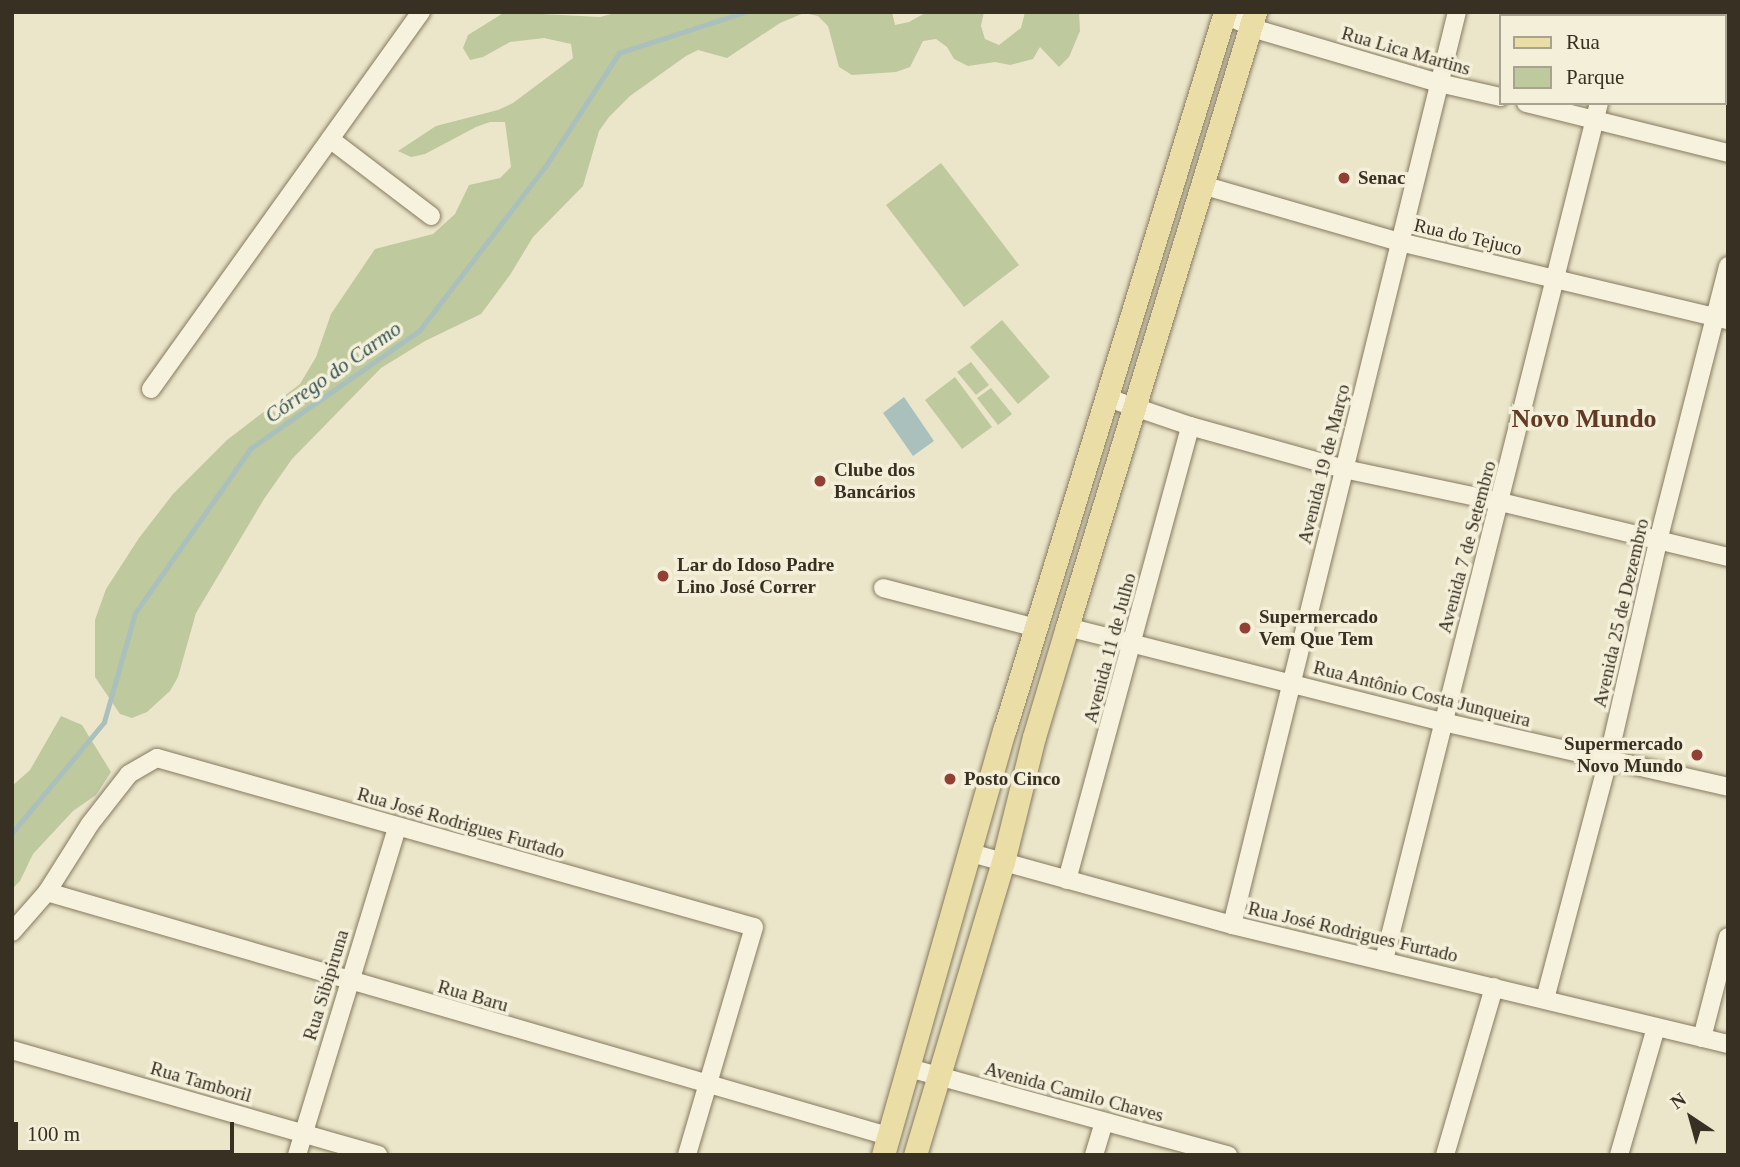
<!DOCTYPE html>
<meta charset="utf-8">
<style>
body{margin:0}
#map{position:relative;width:1740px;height:1167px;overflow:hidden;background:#ebe6ca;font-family:"Times New Roman",serif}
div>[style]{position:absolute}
.green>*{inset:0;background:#bec99e}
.water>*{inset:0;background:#aac0bd}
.stream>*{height:4.5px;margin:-2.25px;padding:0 2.25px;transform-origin:2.25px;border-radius:2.25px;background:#aac0bd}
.roads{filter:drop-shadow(0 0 2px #867a60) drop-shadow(0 0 2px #867a60)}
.minor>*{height:18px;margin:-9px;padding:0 9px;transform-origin:9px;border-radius:9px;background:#f6f2dd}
.major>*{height:23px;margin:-11.5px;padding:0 11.5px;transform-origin:11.5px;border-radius:11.5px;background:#eadea6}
.dots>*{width:19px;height:19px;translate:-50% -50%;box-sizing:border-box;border:4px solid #f3efd9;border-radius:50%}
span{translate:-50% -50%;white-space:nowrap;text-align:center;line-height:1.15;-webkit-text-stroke:7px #f3efd9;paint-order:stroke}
.street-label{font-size:19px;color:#383022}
.poi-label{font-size:19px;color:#383022;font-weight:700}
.left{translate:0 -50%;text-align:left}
.right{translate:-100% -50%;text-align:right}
.water-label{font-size:21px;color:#325457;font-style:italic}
.district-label{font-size:26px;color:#613a25;font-weight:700}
.frame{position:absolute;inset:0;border:14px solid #383022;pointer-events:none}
.legend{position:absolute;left:1499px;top:14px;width:228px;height:91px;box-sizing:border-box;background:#f3efd9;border:2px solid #a8a390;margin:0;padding:9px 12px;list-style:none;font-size:21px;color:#383022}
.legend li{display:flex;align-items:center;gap:14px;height:35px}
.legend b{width:35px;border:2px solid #a8a390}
.north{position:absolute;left:1656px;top:1083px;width:70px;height:70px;-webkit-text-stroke:5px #f3efd9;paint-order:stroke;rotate:324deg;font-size:19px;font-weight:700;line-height:28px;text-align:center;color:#383022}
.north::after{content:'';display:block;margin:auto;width:24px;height:32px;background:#383022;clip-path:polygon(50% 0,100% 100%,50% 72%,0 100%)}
.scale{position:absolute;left:14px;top:1122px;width:220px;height:32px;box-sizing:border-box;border:4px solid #383022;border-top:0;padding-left:9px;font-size:21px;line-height:24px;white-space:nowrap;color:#383022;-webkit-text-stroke:5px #f3efd9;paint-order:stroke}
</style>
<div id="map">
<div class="green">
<i style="clip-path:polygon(505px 12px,600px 17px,619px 12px,892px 12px,895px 25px,909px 22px,927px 12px,984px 12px,981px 26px,985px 39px,999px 45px,1021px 28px,1025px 12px,1079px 12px,1080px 31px,1069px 57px,1059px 67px,1040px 47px,1033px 59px,1010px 65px,995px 62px,968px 66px,954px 59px,947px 47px,936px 39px,923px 41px,910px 67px,896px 72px,852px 75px,839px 67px,828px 26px,818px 16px,804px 13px,780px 23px,727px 58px,698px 50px,686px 56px,630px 96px,609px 117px,599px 131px,583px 186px,533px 237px,510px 275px,481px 314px,425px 341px,381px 368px,292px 459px,264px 499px,196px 613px,178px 677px,170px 691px,147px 712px,132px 718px,120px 714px,95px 677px,95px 620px,106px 589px,139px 538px,173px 494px,227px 440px,300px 384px,316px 357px,331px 314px,375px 249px,433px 234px,455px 214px,469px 185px,500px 178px,511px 167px,505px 122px,490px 122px,476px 127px,425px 154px,411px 157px,398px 151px,436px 126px,498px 110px,513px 103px,573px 58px,571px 44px,544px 38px,510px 42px,483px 57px,470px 60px,463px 48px,468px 35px)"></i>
<i style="clip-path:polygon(941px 163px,1019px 265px,964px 307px,886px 205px)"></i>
<i style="clip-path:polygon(1002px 320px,1050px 377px,1018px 404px,970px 347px)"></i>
<i style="clip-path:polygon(971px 362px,989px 385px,976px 395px,957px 372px)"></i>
<i style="clip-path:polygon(955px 377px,992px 427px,962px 449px,925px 400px)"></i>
<i style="clip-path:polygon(991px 388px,1012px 414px,998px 425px,977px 398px)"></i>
<i style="clip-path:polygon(61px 716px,82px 725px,111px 772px,96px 795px,73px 811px,33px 854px,20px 881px,12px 889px,12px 786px,30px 770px)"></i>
</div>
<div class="water">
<i style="clip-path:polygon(904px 397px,934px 441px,913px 456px,883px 413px)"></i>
</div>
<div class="stream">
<i style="left:12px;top:833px;width:144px;rotate:-50.3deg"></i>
<i style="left:104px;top:722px;width:113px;rotate:-74.1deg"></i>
<i style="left:135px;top:613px;width:202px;rotate:-54.9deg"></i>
<i style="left:251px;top:448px;width:205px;rotate:-34.9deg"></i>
<i style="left:419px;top:331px;width:207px;rotate:-52.5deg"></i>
<i style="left:545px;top:167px;width:136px;rotate:-57deg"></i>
<i style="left:619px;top:53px;width:133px;rotate:-18deg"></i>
</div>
<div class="roads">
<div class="minor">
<i style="left:1223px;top:13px;width:33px;rotate:27deg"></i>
<i style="left:1252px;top:28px;width:195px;rotate:16.4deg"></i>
<i style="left:1439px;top:83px;width:63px;rotate:12.9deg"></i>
<i style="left:1620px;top:16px;width:4px;rotate:-76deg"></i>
<i style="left:1526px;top:103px;width:208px;rotate:13.9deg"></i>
<i style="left:330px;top:139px;width:127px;rotate:37.3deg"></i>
<i style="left:1202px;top:185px;width:206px;rotate:16.1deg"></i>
<i style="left:1400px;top:242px;width:337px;rotate:13.4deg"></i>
<i style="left:151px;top:389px;width:464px;rotate:-54.4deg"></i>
<i style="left:1105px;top:397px;width:90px;rotate:18.8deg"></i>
<i style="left:1190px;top:426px;width:160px;rotate:15.6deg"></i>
<i style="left:1344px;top:469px;width:160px;rotate:11.9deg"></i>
<i style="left:1501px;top:502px;width:234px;rotate:13.6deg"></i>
<i style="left:883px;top:588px;width:159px;rotate:14.6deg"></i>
<i style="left:1067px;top:627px;width:388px;rotate:14.2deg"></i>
<i style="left:1443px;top:722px;width:292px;rotate:12.8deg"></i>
<i style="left:971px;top:853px;width:271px;rotate:15.4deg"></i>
<i style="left:1232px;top:925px;width:510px;rotate:13.49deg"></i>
<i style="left:1067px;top:880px;width:470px;rotate:-74.8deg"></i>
<i style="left:47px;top:892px;width:876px;rotate:16.18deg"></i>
<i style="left:1232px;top:925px;width:940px;rotate:-76.16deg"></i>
<i style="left:12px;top:932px;width:53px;rotate:-48.8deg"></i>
<i style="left:47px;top:892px;width:80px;rotate:-57.7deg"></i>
<i style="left:90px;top:824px;width:63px;rotate:-52deg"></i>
<i style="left:129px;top:774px;width:32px;rotate:-30deg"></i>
<i style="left:157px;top:758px;width:620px;rotate:15.81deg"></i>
<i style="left:754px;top:927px;width:238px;rotate:106.4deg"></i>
<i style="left:1384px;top:960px;width:884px;rotate:-75.92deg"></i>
<i style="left:1545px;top:999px;width:247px;rotate:-75.2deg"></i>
<i style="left:1608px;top:760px;width:225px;rotate:-77.1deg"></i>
<i style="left:1658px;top:541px;width:284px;rotate:-75.7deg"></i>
<i style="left:1702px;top:1038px;width:104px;rotate:-75.6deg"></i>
<i style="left:12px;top:1050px;width:381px;rotate:16deg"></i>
<i style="left:909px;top:1068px;width:331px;rotate:15.3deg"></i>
<i style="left:297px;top:1155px;width:343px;rotate:-73deg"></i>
<i style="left:1094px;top:1155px;width:34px;rotate:-73deg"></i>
<i style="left:1445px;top:1155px;width:175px;rotate:-73.7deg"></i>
<i style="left:1619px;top:1155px;width:132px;rotate:-73.8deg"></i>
</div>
<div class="major">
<i style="left:883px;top:1155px;width:444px;rotate:-74.1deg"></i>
<i style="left:1005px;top:728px;width:749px;rotate:-72.92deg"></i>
<i style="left:915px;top:1155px;width:306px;rotate:-73.3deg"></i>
<i style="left:1003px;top:862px;width:129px;rotate:-76.1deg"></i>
<i style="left:1034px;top:737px;width:115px;rotate:-73.3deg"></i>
<i style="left:1067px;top:627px;width:643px;rotate:-73deg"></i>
</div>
</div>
<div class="dots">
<i style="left:1344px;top:178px;background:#904035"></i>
<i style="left:820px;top:481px;background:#904035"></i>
<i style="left:663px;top:576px;background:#904035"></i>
<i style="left:1245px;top:628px;background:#904035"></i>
<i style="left:1697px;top:755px;background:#904035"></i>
<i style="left:950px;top:779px;background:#904035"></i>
</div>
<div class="street-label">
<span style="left:1406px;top:51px;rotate:16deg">Rua Lica Martins</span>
<span style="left:1468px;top:237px;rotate:13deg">Rua do Tejuco</span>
<span style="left:1324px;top:464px;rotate:-76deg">Avenida 19 de Março</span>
<span style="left:1467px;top:547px;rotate:-75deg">Avenida 7 de Setembro</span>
<span style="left:1621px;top:613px;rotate:-77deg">Avenida 25 de Dezembro</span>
<span style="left:1110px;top:648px;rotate:-75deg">Avenida 11 de Julho</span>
<span style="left:1422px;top:694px;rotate:14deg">Rua Antônio Costa Junqueira</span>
<span style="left:461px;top:823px;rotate:16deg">Rua José Rodrigues Furtado</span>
<span style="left:1353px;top:932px;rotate:13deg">Rua José Rodrigues Furtado</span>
<span style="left:326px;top:985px;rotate:-73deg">Rua Sibipiruna</span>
<span style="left:473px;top:996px;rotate:16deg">Rua Baru</span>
<span style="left:201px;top:1082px;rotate:16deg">Rua Tamboril</span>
<span style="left:1074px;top:1092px;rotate:15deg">Avenida Camilo Chaves</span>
</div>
<div class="poi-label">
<span class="left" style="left:1358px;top:178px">Senac</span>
<span class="left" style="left:834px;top:481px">Clube dos<br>Bancários</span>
<span class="left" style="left:677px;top:576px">Lar do Idoso Padre<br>Lino José Correr</span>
<span class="left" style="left:1259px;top:628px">Supermercado<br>Vem Que Tem</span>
<span class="right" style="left:1683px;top:755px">Supermercado<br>Novo Mundo</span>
<span class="left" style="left:964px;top:779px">Posto Cinco</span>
</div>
<div class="water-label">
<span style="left:333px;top:372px;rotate:-35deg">Córrego do Carmo</span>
</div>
<div class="district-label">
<span style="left:1584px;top:419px">Novo Mundo</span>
</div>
<div class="frame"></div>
<ul class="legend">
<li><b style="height:9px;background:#eadea6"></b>Rua</li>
<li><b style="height:19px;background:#bec99e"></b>Parque</li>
</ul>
<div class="north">N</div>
<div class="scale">100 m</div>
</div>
